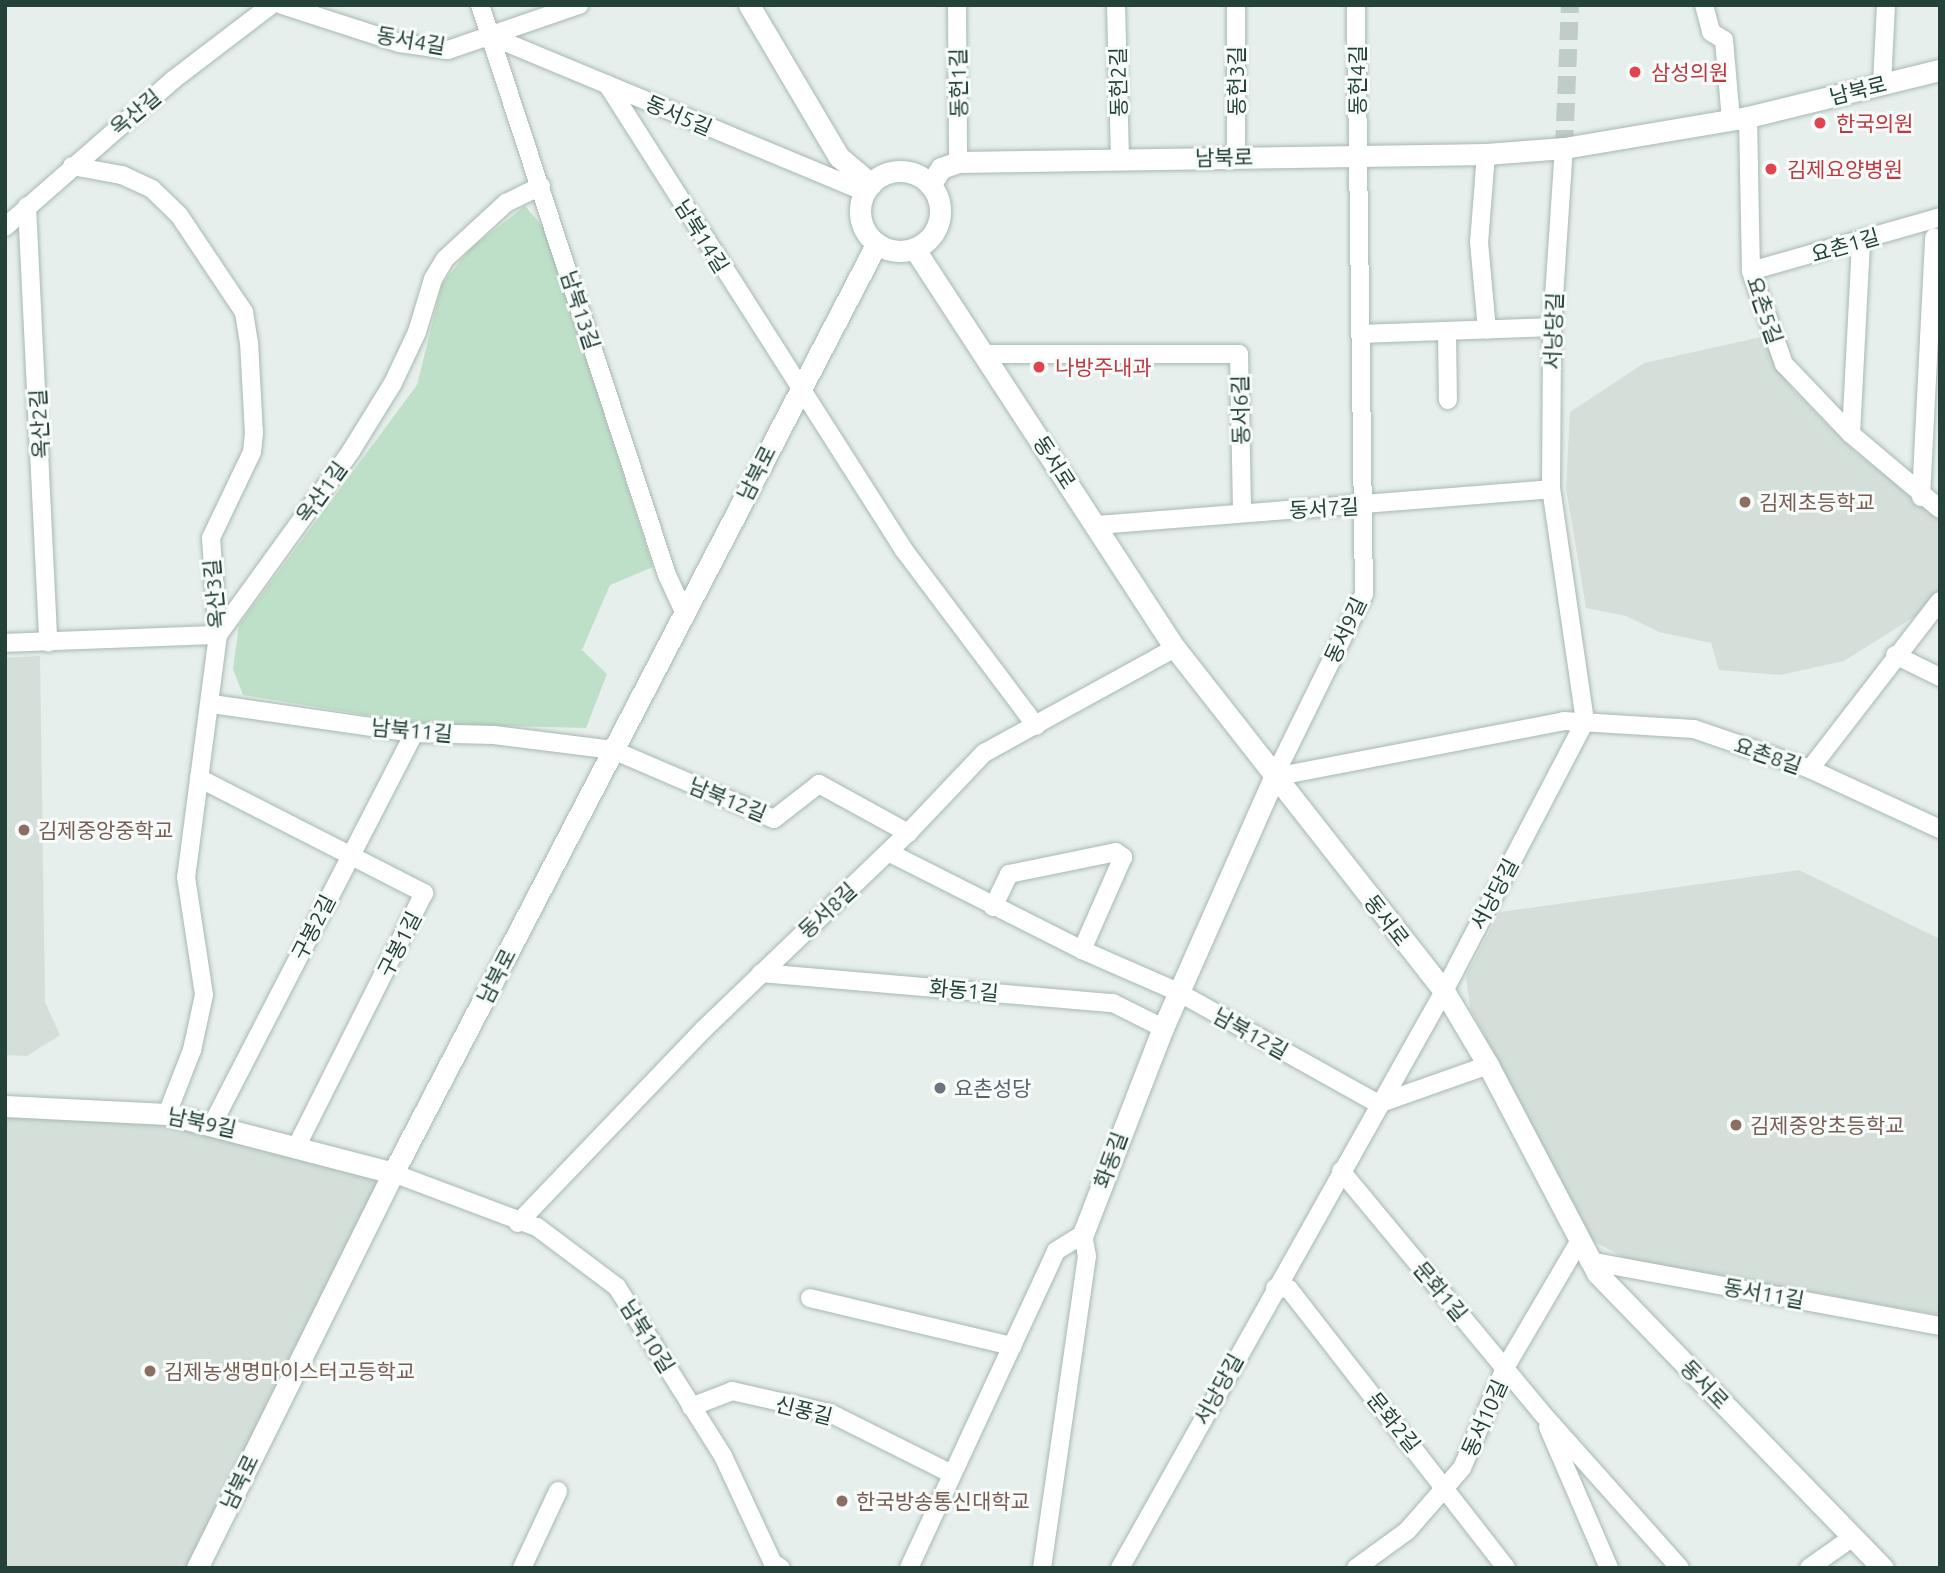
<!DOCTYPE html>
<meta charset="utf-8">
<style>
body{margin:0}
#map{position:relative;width:1945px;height:1573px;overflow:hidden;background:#e6efeb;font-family:Ubuntu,"Noto Sans KR",sans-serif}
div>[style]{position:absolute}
.built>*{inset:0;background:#d4dfda}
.green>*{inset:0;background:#bfe0c8}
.street-tunnel>*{height:18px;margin-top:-9px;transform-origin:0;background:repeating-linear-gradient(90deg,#bfccc8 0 18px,transparent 0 27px)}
.roads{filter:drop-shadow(0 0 2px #a8b8b2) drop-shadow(0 0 2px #a8b8b2)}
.street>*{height:18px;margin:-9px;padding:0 9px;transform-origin:9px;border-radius:9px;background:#fff}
.secondary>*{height:21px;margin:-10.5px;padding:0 10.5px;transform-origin:10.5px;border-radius:10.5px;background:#fff}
.secondary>.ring{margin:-10.5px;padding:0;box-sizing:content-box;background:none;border:21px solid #fff;border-radius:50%}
.dots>*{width:19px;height:19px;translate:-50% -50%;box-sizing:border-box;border:4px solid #f7fbf9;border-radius:50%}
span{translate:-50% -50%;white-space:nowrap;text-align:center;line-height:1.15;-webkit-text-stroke:6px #f7fbf9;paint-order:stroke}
.street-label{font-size:21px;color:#24423a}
.health-label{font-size:21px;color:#be3a42}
.left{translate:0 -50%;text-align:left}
.education-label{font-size:21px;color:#785e54}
.worship-label{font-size:21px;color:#5b616d}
.frame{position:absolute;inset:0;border:7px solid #24423a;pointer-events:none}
</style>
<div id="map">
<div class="built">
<i style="clip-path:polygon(1761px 337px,1793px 390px,1857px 454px,1940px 516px,1940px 589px,1922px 612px,1844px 661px,1780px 675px,1719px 670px,1711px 643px,1659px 632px,1626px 616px,1586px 608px,1566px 488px,1570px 412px,1644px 363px)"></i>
<i style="clip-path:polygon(40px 656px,45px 1002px,60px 1035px,27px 1056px,5px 1055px,5px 658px)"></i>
<i style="clip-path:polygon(1799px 870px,1940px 939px,1940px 1315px,1629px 1260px,1593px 1241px,1470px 1008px,1466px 975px,1500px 912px)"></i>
<i style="clip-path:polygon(5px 1107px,167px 1114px,393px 1173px,195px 1568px,5px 1568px)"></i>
</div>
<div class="green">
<i style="clip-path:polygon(525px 206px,544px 228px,653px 567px,610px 585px,582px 650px,607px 674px,586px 728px,422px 724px,243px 695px,233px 669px,239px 625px,417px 385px,442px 284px,470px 249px)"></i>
</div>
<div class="street-tunnel">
<i style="left:1564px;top:148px;width:143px;rotate:-87.6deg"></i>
</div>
<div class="roads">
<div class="street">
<i style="left:282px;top:5px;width:124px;rotate:17.9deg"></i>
<i style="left:400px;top:43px;width:49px;rotate:8.3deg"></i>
<i style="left:448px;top:50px;width:139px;rotate:-19deg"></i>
<i style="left:480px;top:5px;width:600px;rotate:71.84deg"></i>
<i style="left:667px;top:575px;width:43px;rotate:65.2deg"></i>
<i style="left:957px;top:5px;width:157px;rotate:89.6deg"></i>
<i style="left:1116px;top:5px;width:153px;rotate:88.5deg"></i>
<i style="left:1236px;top:5px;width:151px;rotate:90deg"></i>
<i style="left:1704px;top:5px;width:28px;rotate:75deg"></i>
<i style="left:1711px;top:32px;width:15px;rotate:32deg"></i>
<i style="left:1724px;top:40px;width:80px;rotate:85deg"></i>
<i style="left:493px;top:37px;width:403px;rotate:22.6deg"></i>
<i style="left:607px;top:84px;width:553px;rotate:57.49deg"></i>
<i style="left:904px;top:550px;width:220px;rotate:53.1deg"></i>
<i style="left:1882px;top:84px;width:79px;rotate:-87.1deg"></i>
<i style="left:1748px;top:117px;width:154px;rotate:88.9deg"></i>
<i style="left:1751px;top:271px;width:99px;rotate:70.5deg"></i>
<i style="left:1784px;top:364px;width:97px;rotate:46.3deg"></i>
<i style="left:1851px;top:434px;width:116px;rotate:40.1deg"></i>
<i style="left:1486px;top:154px;width:88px;rotate:94.5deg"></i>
<i style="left:1479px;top:242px;width:88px;rotate:84.8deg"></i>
<i style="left:72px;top:166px;width:51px;rotate:10.2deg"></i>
<i style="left:122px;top:175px;width:33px;rotate:25deg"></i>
<i style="left:152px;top:189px;width:37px;rotate:44deg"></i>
<i style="left:179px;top:215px;width:117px;rotate:56.2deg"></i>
<i style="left:244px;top:312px;width:30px;rotate:81deg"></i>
<i style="left:249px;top:342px;width:91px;rotate:86.9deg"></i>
<i style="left:254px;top:433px;width:19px;rotate:96deg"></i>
<i style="left:252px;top:452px;width:95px;rotate:115.5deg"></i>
<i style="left:211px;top:538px;width:97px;rotate:85.9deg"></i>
<i style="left:218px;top:635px;width:244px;rotate:97.5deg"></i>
<i style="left:186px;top:877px;width:119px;rotate:81.3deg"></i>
<i style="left:204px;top:995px;width:56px;rotate:102.3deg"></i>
<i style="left:192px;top:1050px;width:69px;rotate:111.3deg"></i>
<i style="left:27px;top:206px;width:437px;rotate:87.2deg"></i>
<i style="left:5px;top:227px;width:223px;rotate:-41.2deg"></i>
<i style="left:173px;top:80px;width:123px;rotate:-37.4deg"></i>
<i style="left:1751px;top:271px;width:197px;rotate:-15.9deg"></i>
<i style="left:1447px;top:332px;width:68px;rotate:89.2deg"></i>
<i style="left:1362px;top:334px;width:190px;rotate:-2.1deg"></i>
<i style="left:983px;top:354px;width:256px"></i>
<i style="left:1239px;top:354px;width:158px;rotate:88.9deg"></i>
<i style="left:1851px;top:434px;width:193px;rotate:-87deg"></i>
<i style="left:1921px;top:497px;width:260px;rotate:-87.1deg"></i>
<i style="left:1097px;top:525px;width:455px;rotate:-4.5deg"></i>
<i style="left:5px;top:643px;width:213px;rotate:-2.2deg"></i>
<i style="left:218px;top:635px;width:227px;rotate:-54.1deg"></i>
<i style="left:351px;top:451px;width:80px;rotate:-58.3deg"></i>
<i style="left:393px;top:383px;width:56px;rotate:-64.8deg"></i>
<i style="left:417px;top:332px;width:55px;rotate:-73.2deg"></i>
<i style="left:433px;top:279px;width:23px;rotate:-59deg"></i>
<i style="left:445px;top:259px;width:83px;rotate:-42.6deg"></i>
<i style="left:506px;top:203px;width:39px;rotate:-26deg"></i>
<i style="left:1895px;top:655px;width:50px;rotate:26.1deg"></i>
<i style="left:212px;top:704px;width:204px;rotate:8.2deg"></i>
<i style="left:414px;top:733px;width:80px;rotate:1.4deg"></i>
<i style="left:494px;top:735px;width:120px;rotate:7.2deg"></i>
<i style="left:613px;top:750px;width:175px;rotate:23.2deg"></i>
<i style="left:774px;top:819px;width:57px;rotate:-37.9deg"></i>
<i style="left:819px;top:784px;width:102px;rotate:28.8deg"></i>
<i style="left:1810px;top:769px;width:212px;rotate:-52.3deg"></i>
<i style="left:1274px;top:777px;width:204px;rotate:-63.8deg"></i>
<i style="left:1364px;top:594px;width:589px;rotate:-90.78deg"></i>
<i style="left:1274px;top:777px;width:295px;rotate:-10.9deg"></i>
<i style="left:1564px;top:721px;width:130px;rotate:3.5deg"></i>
<i style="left:1694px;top:729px;width:123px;rotate:19deg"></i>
<i style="left:1810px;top:769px;width:143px;rotate:24.8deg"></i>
<i style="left:199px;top:778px;width:253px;rotate:27.1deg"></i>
<i style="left:424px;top:893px;width:282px;rotate:116.7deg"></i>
<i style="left:888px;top:852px;width:217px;rotate:26.8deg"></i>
<i style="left:1082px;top:950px;width:105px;rotate:23.6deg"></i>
<i style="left:1178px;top:992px;width:229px;rotate:29.2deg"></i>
<i style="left:1378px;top:1104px;width:117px;rotate:-19.5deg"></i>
<i style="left:993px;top:907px;width:37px;rotate:-64deg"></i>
<i style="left:1009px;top:874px;width:109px;rotate:-11.6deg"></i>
<i style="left:1116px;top:852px;width:9px;rotate:36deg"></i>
<i style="left:1123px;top:857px;width:102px;rotate:113.8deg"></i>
<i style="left:761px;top:973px;width:353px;rotate:4.9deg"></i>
<i style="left:1113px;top:1003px;width:56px;rotate:26.6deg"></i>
<i style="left:213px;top:1123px;width:439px;rotate:-62.7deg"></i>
<i style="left:1341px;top:1171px;width:312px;rotate:50.3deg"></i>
<i style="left:1540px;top:1411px;width:210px;rotate:48.3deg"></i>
<i style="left:393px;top:1173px;width:154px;rotate:20.6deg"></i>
<i style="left:537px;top:1227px;width:100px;rotate:36.9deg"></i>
<i style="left:617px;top:1287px;width:199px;rotate:57.9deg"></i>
<i style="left:723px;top:1456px;width:118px;rotate:65deg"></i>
<i style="left:773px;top:1563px;width:9px;rotate:32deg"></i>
<i style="left:518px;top:1223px;width:269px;rotate:-46.2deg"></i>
<i style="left:704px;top:1029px;width:283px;rotate:-43.9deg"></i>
<i style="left:908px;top:833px;width:110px;rotate:-46.5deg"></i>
<i style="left:984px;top:753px;width:218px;rotate:-28.8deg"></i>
<i style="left:1589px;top:1261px;width:357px;rotate:10.5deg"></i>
<i style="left:1275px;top:1288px;width:14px;rotate:4deg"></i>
<i style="left:1289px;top:1289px;width:353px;rotate:52.1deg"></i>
<i style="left:810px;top:1298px;width:208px;rotate:13.4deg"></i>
<i style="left:691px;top:1407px;width:44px;rotate:-21.3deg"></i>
<i style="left:732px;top:1391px;width:100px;rotate:12.7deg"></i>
<i style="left:830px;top:1413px;width:134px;rotate:26.6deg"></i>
<i style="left:1548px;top:1427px;width:154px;rotate:66.6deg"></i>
<i style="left:522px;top:1568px;width:85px;rotate:-64.9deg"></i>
<i style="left:909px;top:1568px;width:349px;rotate:-65.1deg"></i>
<i style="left:1056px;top:1251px;width:32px;rotate:-32deg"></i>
<i style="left:1083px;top:1234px;width:22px;rotate:80deg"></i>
<i style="left:1087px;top:1256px;width:315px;rotate:98.2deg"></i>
<i style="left:1120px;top:1568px;width:662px;rotate:-60.68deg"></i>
<i style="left:1444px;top:991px;width:305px;rotate:-62.4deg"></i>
<i style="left:1585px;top:721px;width:234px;rotate:-98.3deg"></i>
<i style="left:1551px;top:489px;width:162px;rotate:-89.6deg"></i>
<i style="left:1552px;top:327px;width:179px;rotate:-86.2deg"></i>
<i style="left:1356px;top:1568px;width:63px;rotate:-36deg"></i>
<i style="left:1407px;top:1531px;width:84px;rotate:-48.9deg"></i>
<i style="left:1462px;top:1468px;width:109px;rotate:-66.7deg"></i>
<i style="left:1505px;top:1368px;width:146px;rotate:-59.6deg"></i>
<i style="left:1809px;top:1568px;width:54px;rotate:-35.2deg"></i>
</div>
<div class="secondary">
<i style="left:749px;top:5px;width:177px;rotate:59.4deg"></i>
<i style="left:839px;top:157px;width:42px;rotate:40.2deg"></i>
<i class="ring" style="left:860px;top:171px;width:59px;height:59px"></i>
<i style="left:930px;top:185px;width:20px;rotate:-57deg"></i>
<i style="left:941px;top:168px;width:18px;rotate:-19deg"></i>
<i style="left:958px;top:162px;width:528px;rotate:-0.87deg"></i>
<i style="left:1486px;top:154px;width:78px;rotate:-4.4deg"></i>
<i style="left:1564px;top:148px;width:187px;rotate:-9.6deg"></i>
<i style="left:1748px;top:117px;width:198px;rotate:-13.8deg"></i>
<i style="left:914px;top:248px;width:478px;rotate:56.9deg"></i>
<i style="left:1175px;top:648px;width:436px;rotate:51.9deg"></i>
<i style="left:1444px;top:991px;width:86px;rotate:59.3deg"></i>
<i style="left:1488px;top:1065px;width:235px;rotate:62.3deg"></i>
<i style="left:1597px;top:1273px;width:411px;rotate:45.9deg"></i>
<i style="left:5px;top:1106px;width:162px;rotate:2.8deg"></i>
<i style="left:167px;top:1114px;width:234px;rotate:14.6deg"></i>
<i style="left:1083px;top:1234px;width:221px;rotate:-68.8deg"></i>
<i style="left:1163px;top:1028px;width:274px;rotate:-66.1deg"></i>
<i style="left:197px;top:1568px;width:441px;rotate:-63.6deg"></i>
<i style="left:393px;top:1173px;width:1048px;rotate:-62.51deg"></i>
</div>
</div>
<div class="dots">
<i style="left:1635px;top:72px;background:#e0444e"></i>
<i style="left:1820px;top:123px;background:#e0444e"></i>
<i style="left:1771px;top:169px;background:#e0444e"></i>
<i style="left:1039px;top:367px;background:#e0444e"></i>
<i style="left:1745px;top:502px;background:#8d6e63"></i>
<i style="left:24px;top:830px;background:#8d6e63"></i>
<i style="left:940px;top:1088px;background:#6b7280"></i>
<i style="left:1736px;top:1125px;background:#8d6e63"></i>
<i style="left:150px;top:1371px;background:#8d6e63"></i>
<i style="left:842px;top:1501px;background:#8d6e63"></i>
</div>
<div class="street-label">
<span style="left:411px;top:40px;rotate:10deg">동서4길</span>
<span style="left:1357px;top:80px;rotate:-90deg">동헌4길</span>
<span style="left:1236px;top:81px;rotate:-90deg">동헌3길</span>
<span style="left:1118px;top:82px;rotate:-91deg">동헌2길</span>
<span style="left:958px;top:83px;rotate:-91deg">동헌1길</span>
<span style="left:1858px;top:90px;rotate:-14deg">남북로</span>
<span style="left:135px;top:112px;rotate:-40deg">옥산길</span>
<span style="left:679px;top:115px;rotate:23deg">동서5길</span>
<span style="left:1224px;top:157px;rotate:-1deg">남북로</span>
<span style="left:702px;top:236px;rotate:58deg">남북14길</span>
<span style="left:1845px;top:245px;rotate:-16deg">요촌1길</span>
<span style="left:581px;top:310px;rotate:72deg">남북13길</span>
<span style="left:1765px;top:310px;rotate:71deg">요촌5길</span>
<span style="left:1553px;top:331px;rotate:-88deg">서낭당길</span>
<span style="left:1240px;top:410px;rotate:-91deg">동서6길</span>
<span style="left:39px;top:424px;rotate:-93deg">옥산2길</span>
<span style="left:1055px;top:462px;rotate:57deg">동서로</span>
<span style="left:756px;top:473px;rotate:-63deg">남북로</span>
<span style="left:321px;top:492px;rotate:-54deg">옥산1길</span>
<span style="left:1324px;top:508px;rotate:-3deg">동서7길</span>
<span style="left:214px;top:594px;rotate:-95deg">옥산3길</span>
<span style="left:1345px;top:630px;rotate:-65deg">동서9길</span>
<span style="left:412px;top:730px;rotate:5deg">남북11길</span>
<span style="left:1768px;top:755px;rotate:19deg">요촌8길</span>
<span style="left:728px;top:799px;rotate:22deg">남북12길</span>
<span style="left:1494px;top:894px;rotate:-62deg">서낭당길</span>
<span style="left:827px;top:910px;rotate:-43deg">동서8길</span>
<span style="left:1387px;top:920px;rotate:52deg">동서로</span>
<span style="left:313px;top:927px;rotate:-63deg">구봉2길</span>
<span style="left:399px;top:944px;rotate:-63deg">구봉1길</span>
<span style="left:496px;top:976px;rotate:-63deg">남북로</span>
<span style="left:964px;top:990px;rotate:5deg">화동1길</span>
<span style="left:1251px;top:1033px;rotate:29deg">남북12길</span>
<span style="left:202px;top:1122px;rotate:12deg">남북9길</span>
<span style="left:1110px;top:1160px;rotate:-70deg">화동길</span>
<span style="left:1441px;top:1291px;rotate:50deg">문화1길</span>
<span style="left:1764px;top:1293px;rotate:10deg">동서11길</span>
<span style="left:648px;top:1336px;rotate:58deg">남북10길</span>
<span style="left:1705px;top:1384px;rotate:46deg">동서로</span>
<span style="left:1218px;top:1389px;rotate:-61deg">서낭당길</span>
<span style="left:804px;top:1410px;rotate:14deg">신풍길</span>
<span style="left:1484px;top:1418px;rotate:-66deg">동서10길</span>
<span style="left:1394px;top:1422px;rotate:51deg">문화2길</span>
<span style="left:239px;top:1482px;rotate:-64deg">남북로</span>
</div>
<div class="health-label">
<span class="left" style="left:1651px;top:72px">삼성의원</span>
<span class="left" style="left:1836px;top:123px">한국의원</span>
<span class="left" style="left:1787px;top:169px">김제요양병원</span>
<span class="left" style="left:1055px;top:367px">나방주내과</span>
</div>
<div class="education-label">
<span class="left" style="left:1759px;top:502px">김제초등학교</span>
<span class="left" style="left:38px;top:830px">김제중앙중학교</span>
<span class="left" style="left:1750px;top:1125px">김제중앙초등학교</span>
<span class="left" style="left:164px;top:1371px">김제농생명마이스터고등학교</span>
<span class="left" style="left:856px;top:1501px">한국방송통신대학교</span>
</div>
<div class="worship-label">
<span class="left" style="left:954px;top:1088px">요촌성당</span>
</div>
<div class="frame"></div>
</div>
